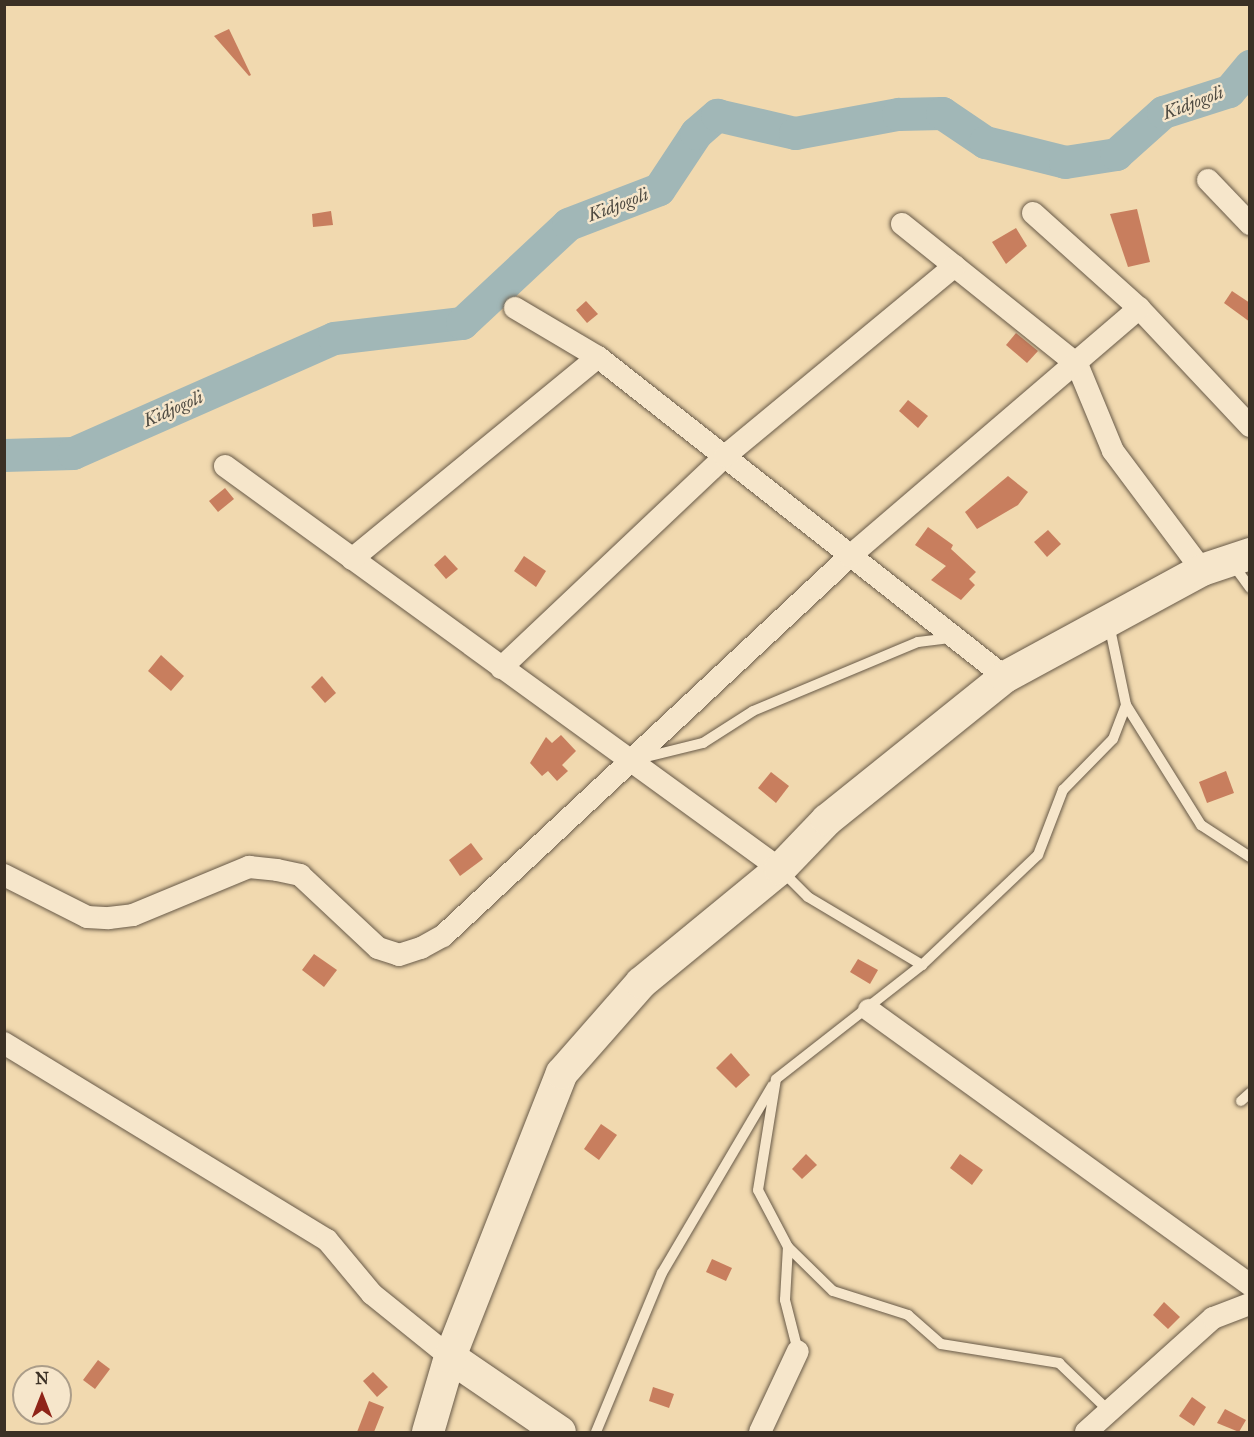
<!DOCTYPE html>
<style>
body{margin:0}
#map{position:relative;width:1254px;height:1437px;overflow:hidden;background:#f1d9af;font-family:"IM FELL Great Primer",serif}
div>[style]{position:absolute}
.river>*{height:33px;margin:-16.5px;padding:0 16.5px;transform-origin:16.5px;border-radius:16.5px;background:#a1b7b7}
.building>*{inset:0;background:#c87e5e}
.roads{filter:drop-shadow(0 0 2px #685a48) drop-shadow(0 0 2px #685a48)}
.lane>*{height:10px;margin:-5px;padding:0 5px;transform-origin:5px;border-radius:5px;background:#f6e6cb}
.street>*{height:22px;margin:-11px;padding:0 11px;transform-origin:11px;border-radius:11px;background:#f6e6cb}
.secondary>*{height:32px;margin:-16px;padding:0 16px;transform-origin:16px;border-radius:16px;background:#f6e6cb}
span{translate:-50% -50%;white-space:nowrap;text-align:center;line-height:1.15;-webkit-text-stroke:5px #f6e6cb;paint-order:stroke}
.water-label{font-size:18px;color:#4f4b42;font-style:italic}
.frame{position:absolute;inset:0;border:6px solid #3b3025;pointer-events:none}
.north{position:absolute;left:12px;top:1365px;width:60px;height:60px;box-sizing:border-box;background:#f6e6cb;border:2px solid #ab9d89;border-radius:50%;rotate:0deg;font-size:16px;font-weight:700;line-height:24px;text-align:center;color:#3b3025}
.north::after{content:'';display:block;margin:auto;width:21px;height:27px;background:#8f2418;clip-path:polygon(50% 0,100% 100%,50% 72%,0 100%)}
</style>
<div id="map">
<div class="river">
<i style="left:4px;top:455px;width:69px;rotate:-1.7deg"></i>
<i style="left:73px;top:453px;width:285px;rotate:-23.8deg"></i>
<i style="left:334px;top:338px;width:129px;rotate:-6.7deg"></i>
<i style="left:462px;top:323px;width:145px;rotate:-43deg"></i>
<i style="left:568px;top:224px;width:97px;rotate:-21deg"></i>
<i style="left:659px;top:189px;width:67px;rotate:-56.5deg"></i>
<i style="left:696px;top:133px;width:28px;rotate:-41deg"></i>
<i style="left:717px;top:115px;width:80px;rotate:13deg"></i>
<i style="left:795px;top:133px;width:105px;rotate:-10.5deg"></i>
<i style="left:898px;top:114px;width:44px;rotate:-1.3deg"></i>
<i style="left:942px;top:113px;width:52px;rotate:34deg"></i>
<i style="left:985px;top:142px;width:82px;rotate:14deg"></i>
<i style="left:1065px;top:162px;width:52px;rotate:-8.9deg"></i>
<i style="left:1116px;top:154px;width:63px;rotate:-41.8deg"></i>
<i style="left:1163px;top:112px;width:69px;rotate:-17.7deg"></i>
<i style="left:1229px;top:91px;width:33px;rotate:-50deg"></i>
</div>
<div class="building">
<i style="clip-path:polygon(229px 29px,251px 75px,249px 76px,214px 36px)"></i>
<i style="clip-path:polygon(1137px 209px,1150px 262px,1128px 267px,1110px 214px)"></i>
<i style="clip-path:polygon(331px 211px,333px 225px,313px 227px,312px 214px)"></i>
<i style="clip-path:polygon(1016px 228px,1027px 246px,1006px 264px,992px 242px)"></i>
<i style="clip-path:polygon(1232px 291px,1250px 303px,1250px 322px,1224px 303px)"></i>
<i style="clip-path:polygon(586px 301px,598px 314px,587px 323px,576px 310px)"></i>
<i style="clip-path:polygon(1016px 333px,1038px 351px,1027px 363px,1006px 345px)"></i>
<i style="clip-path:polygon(908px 400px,928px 416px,918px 428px,899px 411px)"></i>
<i style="clip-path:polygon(1008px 476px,1028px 492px,1018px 505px,977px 529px,965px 512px)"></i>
<i style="clip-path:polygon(225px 488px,234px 499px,218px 512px,209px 501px)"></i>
<i style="clip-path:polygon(928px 527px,953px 545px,951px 549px,976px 572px,969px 579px,975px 585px,961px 600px,931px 580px,946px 566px,915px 545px)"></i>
<i style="clip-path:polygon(1048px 530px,1061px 544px,1047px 557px,1034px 542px)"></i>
<i style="clip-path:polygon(445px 555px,458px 569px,446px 579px,434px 565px)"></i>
<i style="clip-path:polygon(524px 556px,546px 571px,536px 587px,514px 571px)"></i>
<i style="clip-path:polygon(161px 655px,184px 676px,171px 691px,148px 671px)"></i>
<i style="clip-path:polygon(322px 676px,336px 693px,325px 703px,311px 687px)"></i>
<i style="clip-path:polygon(561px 735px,576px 751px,562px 765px,568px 771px,557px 781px,548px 771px,542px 776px,530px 763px,546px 737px,552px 743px)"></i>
<i style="clip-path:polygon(1226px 771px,1234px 793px,1207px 803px,1199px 782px)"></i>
<i style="clip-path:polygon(771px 772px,789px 786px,776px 803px,758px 788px)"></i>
<i style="clip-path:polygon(471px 843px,483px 859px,460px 876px,449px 860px)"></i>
<i style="clip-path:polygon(314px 954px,337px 970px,324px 987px,302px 970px)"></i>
<i style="clip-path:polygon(858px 959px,878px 970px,870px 984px,850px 972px)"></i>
<i style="clip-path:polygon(731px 1053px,750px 1075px,736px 1088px,716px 1068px)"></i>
<i style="clip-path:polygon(601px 1124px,617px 1135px,599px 1160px,584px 1149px)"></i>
<i style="clip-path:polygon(806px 1154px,817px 1165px,802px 1179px,792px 1169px)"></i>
<i style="clip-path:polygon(960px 1154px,983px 1170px,972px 1185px,950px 1168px)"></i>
<i style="clip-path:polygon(712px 1259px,732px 1268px,726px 1281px,706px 1272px)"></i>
<i style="clip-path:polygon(1164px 1302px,1180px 1317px,1168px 1329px,1153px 1315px)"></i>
<i style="clip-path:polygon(98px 1360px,110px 1369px,95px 1389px,83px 1380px)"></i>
<i style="clip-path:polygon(373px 1372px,388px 1387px,377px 1397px,363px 1381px)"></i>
<i style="clip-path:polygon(653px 1387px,674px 1394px,669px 1408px,649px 1401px)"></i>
<i style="clip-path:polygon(1192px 1397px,1206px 1407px,1194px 1426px,1179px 1416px)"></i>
<i style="clip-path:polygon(369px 1401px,384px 1407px,374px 1432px,357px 1432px)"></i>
<i style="clip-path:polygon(1225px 1409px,1246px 1420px,1239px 1432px,1217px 1423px)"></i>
</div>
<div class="roads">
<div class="lane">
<i style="left:1232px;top:563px;width:31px;rotate:54deg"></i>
<i style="left:1109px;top:624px;width:83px;rotate:78.1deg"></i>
<i style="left:1126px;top:705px;width:142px;rotate:58deg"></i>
<i style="left:1201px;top:825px;width:59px;rotate:33.1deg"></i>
<i style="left:642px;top:758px;width:63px;rotate:-13.8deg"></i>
<i style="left:703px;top:743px;width:59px;rotate:-32.6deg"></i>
<i style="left:753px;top:711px;width:179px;rotate:-22.7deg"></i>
<i style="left:918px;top:642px;width:34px;rotate:-7deg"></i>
<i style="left:781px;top:870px;width:38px;rotate:45deg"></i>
<i style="left:808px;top:897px;width:133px;rotate:30.8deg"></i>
<i style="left:1241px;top:1101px;width:12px;rotate:-42deg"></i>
<i style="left:788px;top:1247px;width:63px;rotate:44.4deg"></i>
<i style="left:833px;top:1291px;width:79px;rotate:17.7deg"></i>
<i style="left:908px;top:1315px;width:44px;rotate:41.3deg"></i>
<i style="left:941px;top:1344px;width:120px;rotate:9.1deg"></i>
<i style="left:1059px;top:1363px;width:69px;rotate:43.8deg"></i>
<i style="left:798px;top:1351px;width:53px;rotate:-104.3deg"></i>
<i style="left:785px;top:1300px;width:53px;rotate:-86.8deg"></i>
<i style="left:788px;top:1247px;width:64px;rotate:-117.8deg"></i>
<i style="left:758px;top:1190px;width:112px;rotate:-80.8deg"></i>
<i style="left:776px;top:1079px;width:185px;rotate:-38deg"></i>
<i style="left:922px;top:965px;width:160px;rotate:-43.5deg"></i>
<i style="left:1038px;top:855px;width:70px;rotate:-69deg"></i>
<i style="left:1063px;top:790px;width:71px;rotate:-45.6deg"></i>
<i style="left:1113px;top:739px;width:36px;rotate:-69deg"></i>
<i style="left:596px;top:1432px;width:172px;rotate:-67.5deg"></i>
<i style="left:662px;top:1273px;width:217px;rotate:-59.5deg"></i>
</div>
<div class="street">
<i style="left:1208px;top:180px;width:61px;rotate:46.3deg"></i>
<i style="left:1033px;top:213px;width:142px;rotate:41.9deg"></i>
<i style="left:1139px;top:308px;width:162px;rotate:46.8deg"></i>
<i style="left:902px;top:224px;width:224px;rotate:38.7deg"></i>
<i style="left:1077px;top:364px;width:94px;rotate:67.5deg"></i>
<i style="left:1113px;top:451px;width:149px;rotate:53.2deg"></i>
<i style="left:515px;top:308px;width:96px;rotate:30.6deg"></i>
<i style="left:598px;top:357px;width:518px;rotate:38.18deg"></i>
<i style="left:225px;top:466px;width:686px;rotate:35.98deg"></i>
<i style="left:352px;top:559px;width:318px;rotate:-39.4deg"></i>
<i style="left:501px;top:668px;width:308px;rotate:-43.4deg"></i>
<i style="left:725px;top:456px;width:298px;rotate:-39.6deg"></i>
<i style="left:4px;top:875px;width:93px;rotate:26.8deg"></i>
<i style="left:87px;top:917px;width:22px;rotate:3deg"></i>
<i style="left:109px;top:918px;width:24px;rotate:-7deg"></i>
<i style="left:133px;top:915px;width:126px;rotate:-22.5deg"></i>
<i style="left:249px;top:867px;width:28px;rotate:6deg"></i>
<i style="left:277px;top:870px;width:24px;rotate:12deg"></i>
<i style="left:300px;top:875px;width:107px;rotate:43.1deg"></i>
<i style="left:378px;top:948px;width:22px;rotate:18deg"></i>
<i style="left:399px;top:955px;width:23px;rotate:-18deg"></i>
<i style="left:421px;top:948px;width:25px;rotate:-29deg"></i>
<i style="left:443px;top:936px;width:557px;rotate:-43.04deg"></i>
<i style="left:850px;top:556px;width:381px;rotate:-40.6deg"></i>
<i style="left:869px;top:1010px;width:470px;rotate:35.8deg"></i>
<i style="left:4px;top:1043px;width:378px;rotate:31.4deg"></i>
<i style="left:327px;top:1240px;width:70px;rotate:50.2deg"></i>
<i style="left:372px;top:1294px;width:100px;rotate:38.9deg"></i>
<i style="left:760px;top:1432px;width:89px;rotate:-64.9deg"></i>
<i style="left:1086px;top:1432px;width:171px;rotate:-41.9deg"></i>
<i style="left:1213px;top:1318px;width:40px;rotate:-21deg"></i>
</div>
<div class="secondary">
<i style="left:450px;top:1357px;width:133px;rotate:34.3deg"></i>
<i style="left:428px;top:1432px;width:78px;rotate:-73.7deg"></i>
<i style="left:450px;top:1357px;width:305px;rotate:-68.5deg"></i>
<i style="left:562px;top:1073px;width:120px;rotate:-48.7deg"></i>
<i style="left:641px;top:983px;width:180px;rotate:-39.4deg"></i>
<i style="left:780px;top:869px;width:68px;rotate:-46.2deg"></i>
<i style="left:827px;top:820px;width:228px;rotate:-38.8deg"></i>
<i style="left:1005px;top:677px;width:224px;rotate:-28.5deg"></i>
<i style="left:1202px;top:570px;width:51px;rotate:-18.4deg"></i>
</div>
</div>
<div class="water-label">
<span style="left:1193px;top:103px;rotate:-21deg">Kidjogoli</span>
<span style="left:618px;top:205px;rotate:-21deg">Kidjogoli</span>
<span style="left:173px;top:409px;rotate:-24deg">Kidjogoli</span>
</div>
<div class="frame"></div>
<div class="north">N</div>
</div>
